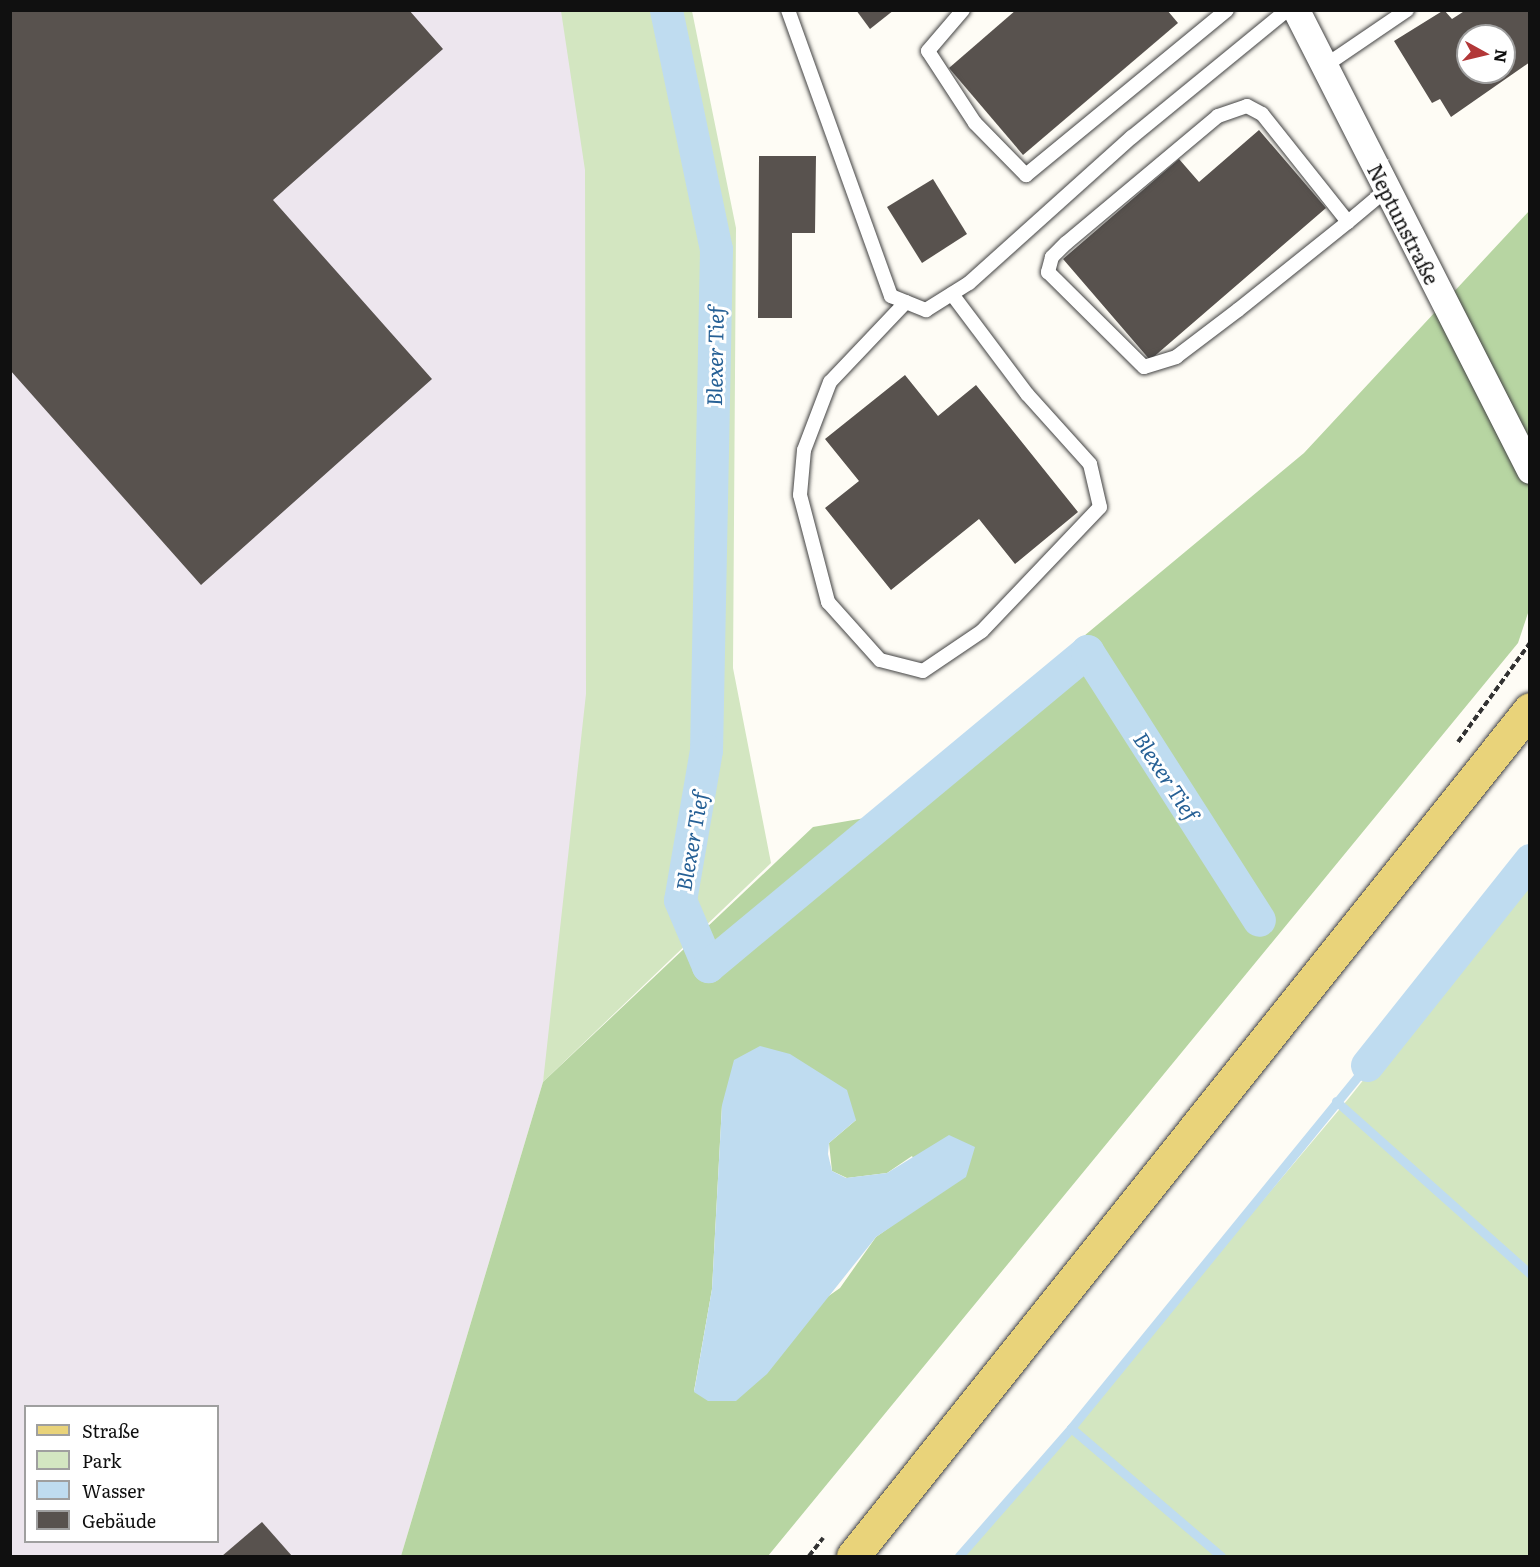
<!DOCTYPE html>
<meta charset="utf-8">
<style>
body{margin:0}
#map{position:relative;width:1540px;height:1567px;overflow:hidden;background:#fefcf5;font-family:Literata,serif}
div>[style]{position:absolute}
.industrial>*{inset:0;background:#ede6ee}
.green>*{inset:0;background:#d3e6c1}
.forest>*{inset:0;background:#b7d5a2}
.water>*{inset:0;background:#bfdcf0}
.stream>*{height:9px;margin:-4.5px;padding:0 4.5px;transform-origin:4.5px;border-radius:4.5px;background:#bfdcf0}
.canal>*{height:33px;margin:-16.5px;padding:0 16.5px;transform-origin:16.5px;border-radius:16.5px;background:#bfdcf0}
.building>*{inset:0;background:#58524e}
.path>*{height:4px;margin-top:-2px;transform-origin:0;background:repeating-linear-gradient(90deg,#323232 0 6px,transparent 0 9px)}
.roads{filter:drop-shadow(0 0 2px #434343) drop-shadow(0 0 2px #434343)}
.service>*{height:14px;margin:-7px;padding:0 7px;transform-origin:7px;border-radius:7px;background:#fff}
.minor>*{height:27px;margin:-13.5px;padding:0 13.5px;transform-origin:13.5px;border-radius:13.5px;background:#fff}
.primary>*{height:33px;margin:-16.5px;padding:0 16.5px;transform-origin:16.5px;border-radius:16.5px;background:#e9d37a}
span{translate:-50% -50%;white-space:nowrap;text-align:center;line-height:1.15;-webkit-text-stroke:6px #fff;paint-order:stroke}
.street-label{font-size:20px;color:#101010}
.water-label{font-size:21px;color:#266095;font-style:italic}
.frame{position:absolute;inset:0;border:12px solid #101010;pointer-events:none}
.legend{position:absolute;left:24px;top:1405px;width:195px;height:138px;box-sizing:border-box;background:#fff;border:2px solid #9f9f9f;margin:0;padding:8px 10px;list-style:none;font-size:18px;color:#101010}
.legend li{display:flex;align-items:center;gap:12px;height:30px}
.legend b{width:30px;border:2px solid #9f9f9f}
.north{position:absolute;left:1456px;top:24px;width:60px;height:60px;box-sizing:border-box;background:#fff;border:2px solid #9f9f9f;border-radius:50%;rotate:98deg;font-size:16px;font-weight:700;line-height:24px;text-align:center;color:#101010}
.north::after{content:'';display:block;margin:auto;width:21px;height:27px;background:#b23738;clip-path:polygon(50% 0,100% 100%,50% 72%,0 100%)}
</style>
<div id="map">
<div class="industrial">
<i style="clip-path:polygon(evenodd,11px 11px,604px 11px,586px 867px,543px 1082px,401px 1556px,11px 1556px,11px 11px,26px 1406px,218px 1406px,218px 1542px,26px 1542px,26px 1406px)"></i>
</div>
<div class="green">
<i style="clip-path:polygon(561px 11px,692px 11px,736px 228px,733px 668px,771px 863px,543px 1082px,586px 694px,585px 170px)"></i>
<i style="clip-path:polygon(1529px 872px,1529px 1556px,963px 1556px,1349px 1098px)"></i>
</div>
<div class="forest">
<i style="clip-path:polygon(evenodd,1529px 211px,1530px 607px,1518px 643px,768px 1556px,401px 1556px,543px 1082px,813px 827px,865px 818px,1304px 453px,1529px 211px,722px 1105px,856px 1120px,829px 1143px,832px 1171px,847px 1178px,887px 1173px,912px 1156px,932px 1197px,876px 1237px,840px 1288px,694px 1391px,712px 1289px,722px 1105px)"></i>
</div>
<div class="water">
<i style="clip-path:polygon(760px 1046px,790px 1054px,847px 1090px,856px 1120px,829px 1143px,828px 1154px,832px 1171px,846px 1178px,887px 1173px,949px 1135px,975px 1147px,966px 1177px,876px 1237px,767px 1374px,736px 1401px,708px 1401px,694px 1392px,712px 1289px,722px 1105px,734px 1060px)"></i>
</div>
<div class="stream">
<i style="left:1336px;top:1101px;width:260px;rotate:41.7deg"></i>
<i style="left:1071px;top:1428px;width:197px;rotate:40.5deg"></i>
<i style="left:959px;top:1556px;width:170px;rotate:-48.8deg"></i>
<i style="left:1071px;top:1428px;width:468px;rotate:-50.8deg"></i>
</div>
<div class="canal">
<i style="left:666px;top:10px;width:244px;rotate:78.2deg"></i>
<i style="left:716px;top:249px;width:501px;rotate:91.14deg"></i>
<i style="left:706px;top:750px;width:152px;rotate:99.8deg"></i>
<i style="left:680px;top:900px;width:72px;rotate:67deg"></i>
<i style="left:708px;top:966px;width:493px;rotate:-39.7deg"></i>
<i style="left:1087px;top:651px;width:319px;rotate:57.4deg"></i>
<i style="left:1367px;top:1065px;width:262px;rotate:-51.5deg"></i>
</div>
<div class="building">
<i style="clip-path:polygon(10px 10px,409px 10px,443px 49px,273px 200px,432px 379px,201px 585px,10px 370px)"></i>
<i style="clip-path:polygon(856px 10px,894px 10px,870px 29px)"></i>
<i style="clip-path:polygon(1016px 10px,1167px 10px,1178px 23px,1023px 155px,949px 68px)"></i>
<i style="clip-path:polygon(evenodd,1444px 10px,1452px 19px,1466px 10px,1530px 10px,1530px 62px,1451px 117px,1440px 99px,1432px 103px,1394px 41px,1444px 10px,1468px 36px,1504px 36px,1504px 72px,1468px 72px,1468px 36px)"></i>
<i style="clip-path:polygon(1259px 130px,1326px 208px,1150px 360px,1063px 259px,1179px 159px,1199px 182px)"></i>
<i style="clip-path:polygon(759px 156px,816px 156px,815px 233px,792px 233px,792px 318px,758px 318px)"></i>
<i style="clip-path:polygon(933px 179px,967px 234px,922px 263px,887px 207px)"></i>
<i style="clip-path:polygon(905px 375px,938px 416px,976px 385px,1078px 512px,1015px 564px,979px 519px,891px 590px,825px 508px,859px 481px,825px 439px)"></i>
<i style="clip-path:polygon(262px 1522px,292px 1556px,222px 1556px)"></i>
</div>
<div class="path">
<i style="left:1458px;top:742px;width:122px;rotate:-54deg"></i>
<i style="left:809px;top:1556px;width:23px;rotate:-52deg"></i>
</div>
<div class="roads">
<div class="service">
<i style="left:788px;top:10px;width:304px;rotate:70.2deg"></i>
<i style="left:891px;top:296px;width:38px;rotate:22deg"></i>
<i style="left:926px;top:310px;width:51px;rotate:-32.1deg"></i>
<i style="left:969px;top:283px;width:219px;rotate:-41.9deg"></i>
<i style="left:1132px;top:137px;width:200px;rotate:-39.3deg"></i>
<i style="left:963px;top:10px;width:54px;rotate:130.5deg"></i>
<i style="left:928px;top:51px;width:86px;rotate:56.9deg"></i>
<i style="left:975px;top:123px;width:73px;rotate:45.6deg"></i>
<i style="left:1026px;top:175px;width:260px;rotate:-39.4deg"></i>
<i style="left:1326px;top:65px;width:98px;rotate:-34.2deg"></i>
<i style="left:1348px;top:222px;width:138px;rotate:-128.5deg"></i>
<i style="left:1262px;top:114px;width:17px;rotate:-152deg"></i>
<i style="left:1247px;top:106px;width:31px;rotate:161deg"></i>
<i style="left:1218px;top:116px;width:198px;rotate:140.1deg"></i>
<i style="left:1066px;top:243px;width:20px;rotate:135deg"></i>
<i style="left:1052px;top:257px;width:16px;rotate:105deg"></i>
<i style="left:1048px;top:272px;width:135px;rotate:44.7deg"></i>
<i style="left:1144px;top:367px;width:34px;rotate:-17deg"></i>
<i style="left:1176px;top:357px;width:78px;rotate:-37.2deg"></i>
<i style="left:1238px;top:310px;width:141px;rotate:-38.7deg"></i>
<i style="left:1348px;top:222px;width:50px;rotate:-40.1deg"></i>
<i style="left:906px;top:302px;width:110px;rotate:133.5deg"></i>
<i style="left:830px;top:382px;width:73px;rotate:110.9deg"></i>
<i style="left:804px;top:450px;width:45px;rotate:95.1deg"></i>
<i style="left:800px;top:495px;width:111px;rotate:75.3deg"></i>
<i style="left:828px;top:602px;width:78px;rotate:48.1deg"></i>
<i style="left:880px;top:660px;width:44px;rotate:14.3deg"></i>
<i style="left:923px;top:671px;width:71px;rotate:-34.1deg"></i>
<i style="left:982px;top:631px;width:171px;rotate:-46.4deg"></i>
<i style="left:1100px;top:507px;width:44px;rotate:-103.1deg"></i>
<i style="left:1090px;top:464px;width:94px;rotate:-132deg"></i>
<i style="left:1027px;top:394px;width:125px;rotate:-126.9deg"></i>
</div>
<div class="minor">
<i style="left:1296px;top:10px;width:516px;rotate:63.04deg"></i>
</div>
<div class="primary">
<i style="left:853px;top:1556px;width:1084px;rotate:-51.36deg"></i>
</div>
</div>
<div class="street-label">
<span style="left:1404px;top:224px;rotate:63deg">Neptunstraße</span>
</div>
<div class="water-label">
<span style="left:714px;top:356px;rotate:-89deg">Blexer Tief</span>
<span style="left:1167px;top:776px;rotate:57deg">Blexer Tief</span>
<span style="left:691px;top:841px;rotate:-80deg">Blexer Tief</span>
</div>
<div class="frame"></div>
<ul class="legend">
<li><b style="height:8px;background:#e9d37a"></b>Straße</li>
<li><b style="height:16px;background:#d3e6c1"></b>Park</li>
<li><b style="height:16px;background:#bfdcf0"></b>Wasser</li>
<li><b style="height:16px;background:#58524e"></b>Gebäude</li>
</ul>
<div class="north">N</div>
</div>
